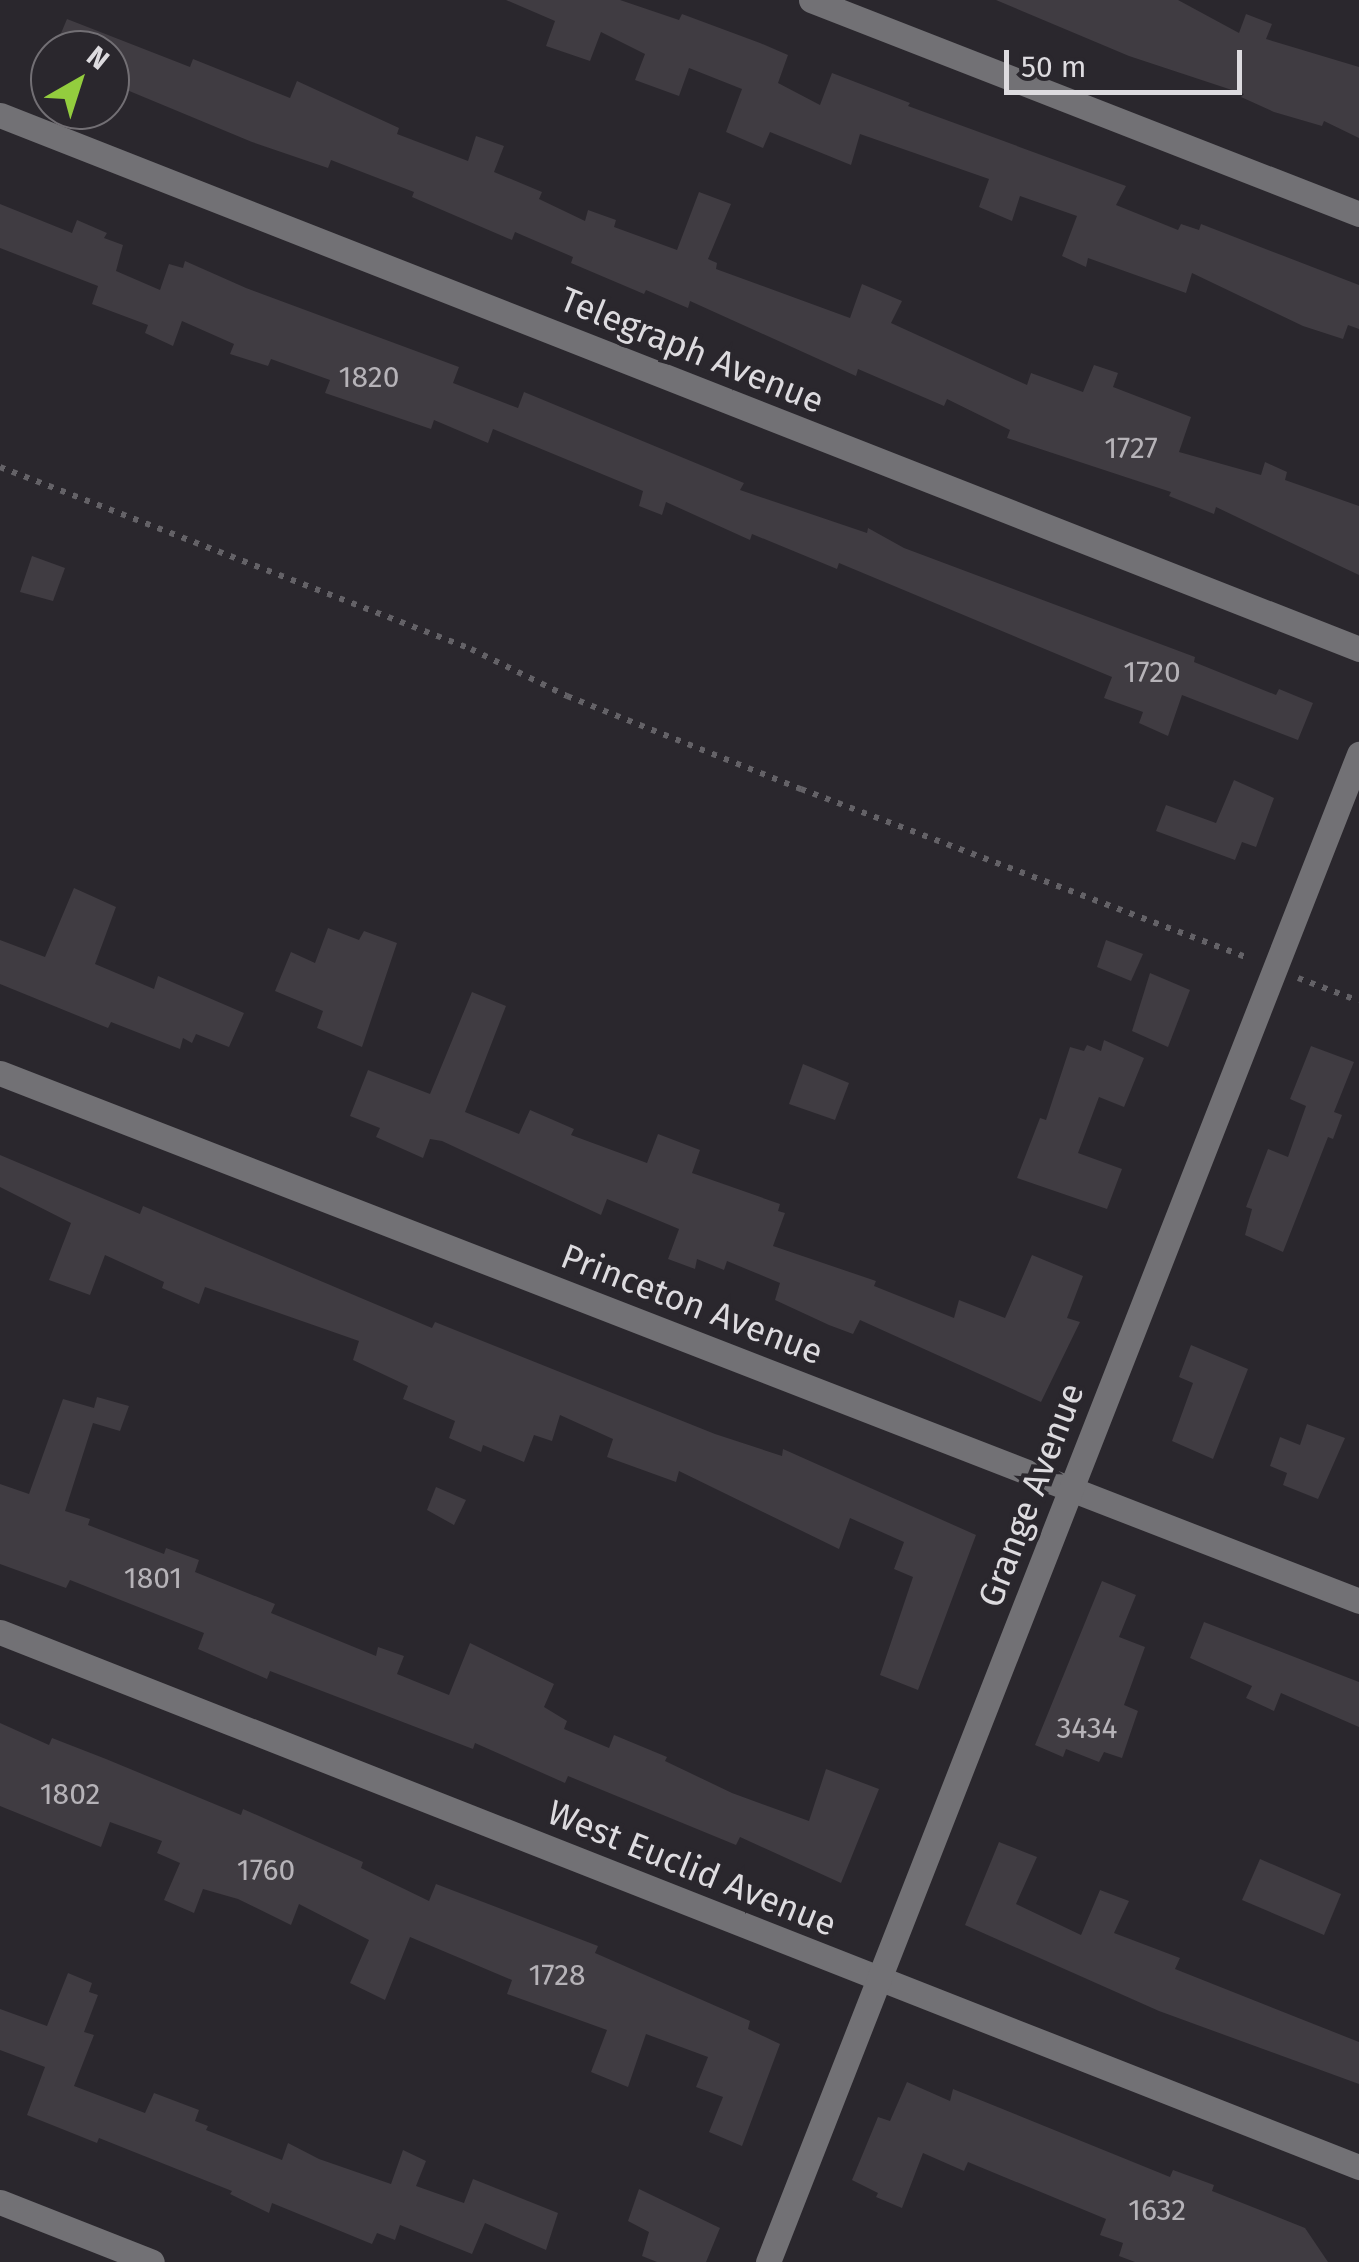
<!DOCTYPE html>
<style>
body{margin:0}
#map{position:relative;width:1359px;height:2262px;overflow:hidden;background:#2a272d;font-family:"Fira Sans",sans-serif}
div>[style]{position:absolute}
.building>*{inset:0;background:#403c42}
.path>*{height:6px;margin-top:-3px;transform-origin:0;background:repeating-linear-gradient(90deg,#646267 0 5px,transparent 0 13px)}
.minor>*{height:25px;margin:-12.5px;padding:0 12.5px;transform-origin:12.5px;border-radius:12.5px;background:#727175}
span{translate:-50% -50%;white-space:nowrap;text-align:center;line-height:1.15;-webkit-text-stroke:8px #2a272d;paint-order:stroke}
.number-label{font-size:30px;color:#b6b3b8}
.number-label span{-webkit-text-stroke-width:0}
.street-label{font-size:35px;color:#dddbdf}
.north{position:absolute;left:30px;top:30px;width:100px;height:100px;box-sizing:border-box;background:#2a272d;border:2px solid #726f74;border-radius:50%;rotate:39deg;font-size:28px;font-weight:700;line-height:40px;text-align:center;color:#dddbdf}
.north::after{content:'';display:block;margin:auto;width:35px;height:45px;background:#93cd3e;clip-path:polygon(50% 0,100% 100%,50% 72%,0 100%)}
.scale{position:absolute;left:1004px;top:50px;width:238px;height:45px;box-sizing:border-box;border:5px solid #dddbdf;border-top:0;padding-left:12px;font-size:30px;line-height:35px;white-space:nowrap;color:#dddbdf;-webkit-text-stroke:8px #2a272d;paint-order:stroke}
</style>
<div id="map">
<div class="building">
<i style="clip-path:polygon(506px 0,620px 0,679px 20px,682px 14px,760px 43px,788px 55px,778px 83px,820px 105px,832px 73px,910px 103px,908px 106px,1126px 186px,1116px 205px,1178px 230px,1181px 224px,1199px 230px,1201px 224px,1359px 285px,1359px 329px,1348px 325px,1343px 339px,1303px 326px,1192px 273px,1186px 293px,1088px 258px,1086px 267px,1062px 256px,1077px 216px,1020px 196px,1012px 221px,979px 207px,989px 179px,860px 134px,851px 165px,770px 132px,763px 148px,726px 132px,742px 89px,689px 68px,679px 96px,635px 80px,645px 54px,601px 32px,590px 61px,546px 46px,555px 21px)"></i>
<i style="clip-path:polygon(996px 0,1178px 0,1239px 33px,1246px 14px,1272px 24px,1266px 39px,1359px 67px,1359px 138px,1324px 121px,1322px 126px,1274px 112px,1241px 97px,1244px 94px,1129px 56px)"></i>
<i style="clip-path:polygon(67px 19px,190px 67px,193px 59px,290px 98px,297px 81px,399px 128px,397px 134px,468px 161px,476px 136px,504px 146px,494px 172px,542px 192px,539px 199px,585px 221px,588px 210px,616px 220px,614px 227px,677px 250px,699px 192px,731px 204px,708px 259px,717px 263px,716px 269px,850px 318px,862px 284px,902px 301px,891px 323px,1027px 385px,1031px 373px,1083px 392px,1094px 365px,1118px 373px,1113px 387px,1191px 417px,1179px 452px,1261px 475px,1265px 462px,1287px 472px,1285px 480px,1359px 506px,1359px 575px,1216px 507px,1214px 514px,1169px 496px,1171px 492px,1007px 438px,1010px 430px,947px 399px,944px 406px,858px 369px,856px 376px,690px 301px,688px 308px,646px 290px,644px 294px,571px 263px,573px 257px,515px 232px,512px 240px,412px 197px,414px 192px,331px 160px,328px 168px,252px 142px,110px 83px,110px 50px,54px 50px)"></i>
<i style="clip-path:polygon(0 204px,72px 233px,77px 220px,107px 233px,104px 238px,123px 245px,116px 271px,160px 290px,169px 264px,183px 268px,185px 261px,246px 288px,459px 367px,453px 383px,518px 408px,524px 392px,744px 483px,740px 490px,867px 533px,868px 528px,904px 548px,1195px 657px,1194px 662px,1276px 695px,1279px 689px,1313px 703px,1298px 740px,1182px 695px,1168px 736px,1139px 723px,1143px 712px,1104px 698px,1112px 677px,839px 563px,837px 569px,752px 534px,750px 540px,666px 502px,662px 515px,639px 506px,643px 491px,493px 429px,488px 443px,434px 420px,431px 429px,325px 393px,330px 380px,271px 359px,268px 366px,230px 354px,234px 344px,182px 321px,173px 346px,145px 333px,148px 325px,92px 304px,98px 286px,0 248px)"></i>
<i style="clip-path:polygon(32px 556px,65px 568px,53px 601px,20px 592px)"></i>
<i style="clip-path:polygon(1234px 780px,1274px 798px,1256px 847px,1242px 842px,1235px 860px,1156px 831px,1166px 805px,1216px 823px)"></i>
<i style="clip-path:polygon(74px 888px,116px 907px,95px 964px,154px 989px,158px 976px,244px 1013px,229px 1047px,196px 1034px,192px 1043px,183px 1038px,180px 1049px,111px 1022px,108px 1028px,0 984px,0 940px,45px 957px)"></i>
<i style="clip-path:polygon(328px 928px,359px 940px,364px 931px,397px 943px,362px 1047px,317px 1028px,323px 1011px,275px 991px,291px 952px,315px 963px)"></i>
<i style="clip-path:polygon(1106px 940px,1143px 954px,1131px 981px,1097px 967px)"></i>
<i style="clip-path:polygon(1150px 973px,1190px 990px,1168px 1047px,1132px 1031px)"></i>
<i style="clip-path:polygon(472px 992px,506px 1006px,465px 1112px,519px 1134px,530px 1110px,574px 1129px,571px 1135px,647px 1163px,658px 1134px,700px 1150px,692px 1173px,780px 1204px,778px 1211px,785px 1213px,773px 1246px,876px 1281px,874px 1286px,954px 1318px,959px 1300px,1005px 1318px,1032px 1255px,1083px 1276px,1067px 1318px,1080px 1322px,1041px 1402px,860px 1320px,853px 1334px,829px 1325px,775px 1300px,780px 1283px,727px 1261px,724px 1270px,697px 1259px,695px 1269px,668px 1259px,679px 1229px,607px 1199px,601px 1215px,442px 1141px,430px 1139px,423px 1158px,376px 1137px,380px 1128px,350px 1116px,368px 1070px,430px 1094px)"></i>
<i style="clip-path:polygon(1104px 1040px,1144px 1058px,1124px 1107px,1099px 1097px,1078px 1153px,1122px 1169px,1107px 1209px,1017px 1178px,1040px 1118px,1046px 1120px,1070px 1047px,1084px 1051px,1087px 1045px,1101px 1051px)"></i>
<i style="clip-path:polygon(1311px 1046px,1354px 1062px,1334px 1112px,1342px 1115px,1333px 1139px,1328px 1137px,1283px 1252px,1245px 1235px,1252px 1209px,1246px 1207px,1268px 1149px,1288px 1157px,1306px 1106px,1290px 1099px)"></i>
<i style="clip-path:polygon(803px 1064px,849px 1083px,835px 1120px,789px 1104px)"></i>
<i style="clip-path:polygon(0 1155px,140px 1214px,143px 1206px,432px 1328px,435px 1322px,715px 1434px,782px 1456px,783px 1449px,976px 1535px,918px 1690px,880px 1675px,913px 1577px,894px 1569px,904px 1542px,850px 1518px,839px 1549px,679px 1471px,676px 1482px,607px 1457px,613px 1439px,560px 1415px,552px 1441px,534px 1435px,524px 1462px,483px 1445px,481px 1452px,449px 1438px,455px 1421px,403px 1399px,408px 1386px,353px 1360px,359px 1341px,205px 1287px,199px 1304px,162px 1288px,164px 1282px,105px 1255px,90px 1295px,49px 1280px,71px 1223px,0 1187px)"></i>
<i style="clip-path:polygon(1191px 1345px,1248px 1369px,1213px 1459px,1172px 1441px,1193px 1383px,1179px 1377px)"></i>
<i style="clip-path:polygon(97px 1397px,129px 1406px,120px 1431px,93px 1423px,65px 1511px,90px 1519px,88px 1525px,164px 1554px,166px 1548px,199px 1560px,195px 1572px,275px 1604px,271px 1613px,376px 1656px,378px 1647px,404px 1656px,397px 1674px,449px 1695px,470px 1643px,554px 1684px,544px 1707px,567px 1721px,564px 1729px,609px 1748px,614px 1735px,667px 1757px,665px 1761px,732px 1793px,809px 1821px,826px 1769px,879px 1789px,841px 1883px,740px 1837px,736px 1845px,568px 1776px,565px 1783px,475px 1743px,473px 1749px,270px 1671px,267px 1679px,198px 1649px,204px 1633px,70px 1580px,66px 1588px,0 1564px,0 1484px,29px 1494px,63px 1399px,94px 1408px)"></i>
<i style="clip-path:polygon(1307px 1424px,1345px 1438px,1318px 1499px,1283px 1485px,1287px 1473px,1270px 1466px,1280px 1437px,1300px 1445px)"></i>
<i style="clip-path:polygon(436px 1487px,466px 1500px,454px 1525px,427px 1510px)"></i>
<i style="clip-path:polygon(1102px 1581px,1136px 1595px,1119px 1637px,1145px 1647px,1124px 1705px,1138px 1711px,1122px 1758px,1104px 1752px,1099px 1762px,1066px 1749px,1063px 1757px,1035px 1745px)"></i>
<i style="clip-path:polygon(1204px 1622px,1359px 1682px,1359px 1727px,1281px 1693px,1274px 1711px,1246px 1698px,1252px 1686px,1190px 1658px)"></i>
<i style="clip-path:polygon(0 1723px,49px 1745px,52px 1738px,106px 1759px,241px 1815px,243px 1809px,363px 1862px,361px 1868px,429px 1901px,436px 1884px,598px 1946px,595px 1953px,750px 2021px,748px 2029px,780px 2044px,742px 2146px,709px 2132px,723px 2097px,696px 2087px,708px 2057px,646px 2034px,628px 2087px,591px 2072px,607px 2030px,507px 1994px,512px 1980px,410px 1937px,385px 2000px,350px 1983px,369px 1940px,299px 1904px,291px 1925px,238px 1899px,203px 1889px,194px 1913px,164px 1900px,180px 1863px,157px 1853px,162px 1841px,110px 1822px,101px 1847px,0 1806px)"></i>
<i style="clip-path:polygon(999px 1842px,1037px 1857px,1016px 1904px,1081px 1935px,1100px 1890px,1129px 1901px,1114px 1933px,1180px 1958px,1175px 1969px,1359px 2042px,1359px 2084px,1159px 2011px,965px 1925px)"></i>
<i style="clip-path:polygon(1260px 1859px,1341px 1894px,1324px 1935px,1242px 1900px)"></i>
<i style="clip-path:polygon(68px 1973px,92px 1983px,89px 1992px,98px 1995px,84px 2032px,94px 2035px,74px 2086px,145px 2113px,154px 2093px,199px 2110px,195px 2121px,208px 2126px,206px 2130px,282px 2160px,288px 2143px,319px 2159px,391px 2184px,403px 2150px,426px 2161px,416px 2186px,464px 2203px,473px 2179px,558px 2213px,546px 2250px,485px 2223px,472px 2254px,400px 2225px,395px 2240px,377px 2233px,372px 2244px,272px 2203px,269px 2213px,230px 2194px,232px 2191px,99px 2138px,97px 2143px,27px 2115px,45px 2067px,0 2050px,0 2009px,47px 2026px)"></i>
<i style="clip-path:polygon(907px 2082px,950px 2101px,953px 2089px,1170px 2177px,1173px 2170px,1214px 2185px,1212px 2191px,1305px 2228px,1328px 2262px,1135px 2262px,1119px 2256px,1123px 2243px,1100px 2235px,1106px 2219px,968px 2162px,964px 2171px,923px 2153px,902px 2208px,876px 2197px,878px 2193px,852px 2180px,878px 2117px,890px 2121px)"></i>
<i style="clip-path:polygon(639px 2189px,720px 2228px,706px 2262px,657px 2262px,642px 2256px,649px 2232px,628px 2221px)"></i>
</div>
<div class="path">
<i style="left:0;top:467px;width:505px;rotate:21.13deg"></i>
<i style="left:471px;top:649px;width:107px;rotate:26.1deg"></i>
<i style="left:567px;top:696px;width:252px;rotate:21.7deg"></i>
<i style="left:801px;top:789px;width:480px;rotate:20.7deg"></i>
<i style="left:1298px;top:978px;width:65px;rotate:20.7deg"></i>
</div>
<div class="minor">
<i style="left:811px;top:0;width:588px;rotate:21.33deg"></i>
<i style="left:0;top:115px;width:1460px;rotate:21.45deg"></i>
<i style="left:0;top:1073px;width:1458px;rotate:21.23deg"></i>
<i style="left:0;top:1632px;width:1461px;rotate:21.49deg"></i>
<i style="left:0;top:2202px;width:163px;rotate:21.5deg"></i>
<i style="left:768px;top:2262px;width:1620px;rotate:-68.6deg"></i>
</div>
<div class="number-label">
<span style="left:369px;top:377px">1820</span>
<span style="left:1131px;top:448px">1727</span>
<span style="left:1152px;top:672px">1720</span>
<span style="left:153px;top:1578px">1801</span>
<span style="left:1087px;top:1728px">3434</span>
<span style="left:70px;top:1794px">1802</span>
<span style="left:266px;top:1870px">1760</span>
<span style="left:557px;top:1975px">1728</span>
<span style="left:1157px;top:2210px">1632</span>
</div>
<div class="street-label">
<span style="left:692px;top:350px;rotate:22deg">Telegraph Avenue</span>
<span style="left:692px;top:1304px;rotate:21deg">Princeton Avenue</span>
<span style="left:1031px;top:1495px;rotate:-69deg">Grange Avenue</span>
<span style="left:692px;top:1868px;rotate:22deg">West Euclid Avenue</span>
</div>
<div class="north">N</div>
<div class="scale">50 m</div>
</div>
